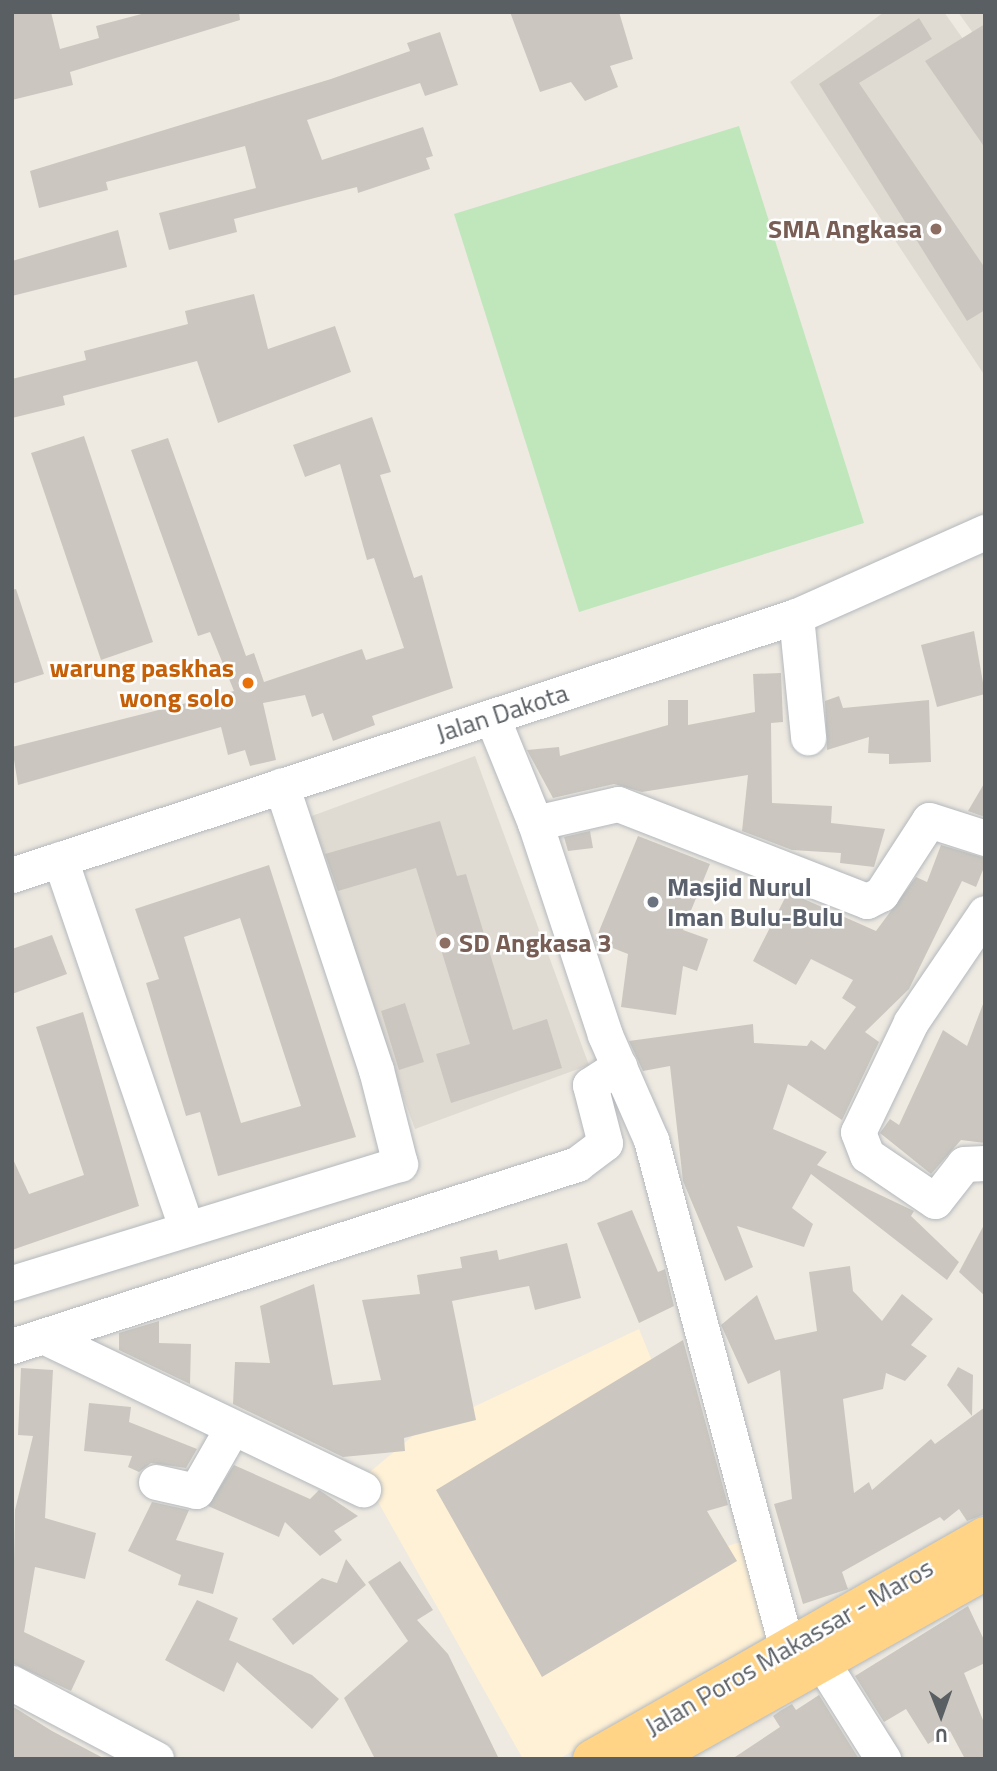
<!DOCTYPE html>
<style>
body{margin:0}
#map{position:relative;width:997px;height:1771px;overflow:hidden;background:#eeeae1;font-family:"Titillium Web",sans-serif}
div>[style]{position:absolute}
.commercial>*{inset:0;background:#fff1d5}
.education>*{inset:0;background:#e0dbd2}
.green>*{inset:0;background:#c0e7bb}
.building>*{inset:0;background:#cbc7c0}
.roads{filter:drop-shadow(0 0 2px #b4b8bd) drop-shadow(0 0 2px #b4b8bd)}
.minor>*{height:35px;margin:-17.5px;padding:0 17.5px;transform-origin:17.5px;border-radius:17.5px;background:#fff}
.highway>*{height:38px;margin:-19px;padding:0 19px;transform-origin:19px;border-radius:19px;background:#ffd487}
.dots>*{width:19px;height:19px;translate:-50% -50%;box-sizing:border-box;border:4px solid #fff;border-radius:50%}
span{translate:-50% -50%;white-space:nowrap;text-align:center;line-height:1.15;-webkit-text-stroke:5px #fff;paint-order:stroke}
.education-label{font-size:26px;color:#785e54;font-weight:700}
.right{translate:-100% -50%;text-align:right}
.left{translate:0 -50%;text-align:left}
.food-label{font-size:26px;color:#c56008;font-weight:700}
.street-label{font-size:26px;color:#5a5f63}
.worship-label{font-size:26px;color:#5b616d;font-weight:700}
.frame{position:absolute;inset:0;border:14px solid #5a5f63;pointer-events:none}
.north{position:absolute;left:906px;top:1680px;width:70px;height:70px;-webkit-text-stroke:5px #fff;paint-order:stroke;rotate:179deg;font-size:19px;font-weight:700;line-height:28px;text-align:center;color:#5a5f63}
.north::after{content:'';display:block;margin:auto;width:24px;height:32px;background:#5a5f63;clip-path:polygon(50% 0,100% 100%,50% 72%,0 100%)}
</style>
<div id="map">
<div class="commercial">
<i style="clip-path:polygon(639px 1329px,657px 1373px,631px 1385px,728px 1546px,743px 1541px,773px 1632px,559px 1759px,523px 1759px,364px 1477px,414px 1435px)"></i>
</div>
<div class="education">
<i style="clip-path:polygon(884px 12px,944px 12px,985px 70px,985px 376px,790px 82px)"></i>
<i style="clip-path:polygon(958px 12px,985px 12px,985px 50px)"></i>
<i style="clip-path:polygon(475px 756px,589px 1065px,415px 1129px,301px 820px)"></i>
</div>
<div class="green">
<i style="clip-path:polygon(739px 126px,864px 523px,579px 612px,454px 214px)"></i>
</div>
<div class="building">
<i style="clip-path:polygon(12px 12px,51px 12px,60px 49px,99px 38px,96px 26px,149px 12px,239px 12px,240px 20px,70px 72px,73px 85px,12px 100px)"></i>
<i style="clip-path:polygon(510px 12px,619px 12px,633px 59px,610px 66px,618px 87px,585px 101px,571px 82px,540px 92px)"></i>
<i style="clip-path:polygon(919px 18px,932px 39px,859px 83px,985px 268px,985px 310px,967px 321px,819px 84px)"></i>
<i style="clip-path:polygon(985px 24px,985px 148px,925px 61px)"></i>
<i style="clip-path:polygon(440px 32px,458px 85px,425px 96px,420px 83px,307px 120px,322px 160px,423px 127px,433px 156px,426px 158px,430px 169px,358px 193px,357px 187px,234px 219px,237px 232px,169px 250px,159px 213px,256px 188px,245px 146px,106px 182px,108px 190px,39px 208px,30px 171px,331px 79px,410px 51px,407px 43px)"></i>
<i style="clip-path:polygon(118px 230px,127px 267px,12px 296px,12px 261px)"></i>
<i style="clip-path:polygon(254px 294px,268px 349px,335px 326px,351px 372px,218px 423px,197px 361px,63px 396px,65px 405px,12px 418px,12px 379px,86px 360px,84px 351px,188px 324px,185px 311px)"></i>
<i style="clip-path:polygon(372px 417px,391px 472px,380px 475px,414px 578px,422px 575px,453px 688px,372px 716px,375px 725px,333px 741px,323px 713px,312px 717px,305px 695px,263px 703px,276px 760px,250px 766px,245px 750px,228px 755px,221px 727px,18px 785px,12px 747px,234px 691px,210px 632px,198px 636px,131px 450px,168px 438px,246px 656px,254px 653px,264px 682px,362px 649px,366px 660px,404px 648px,374px 558px,367px 560px,340px 464px,305px 477px,293px 445px)"></i>
<i style="clip-path:polygon(84px 436px,153px 642px,101px 660px,31px 453px)"></i>
<i style="clip-path:polygon(16px 589px,44px 674px,12px 684px,12px 590px)"></i>
<i style="clip-path:polygon(974px 631px,985px 694px,937px 707px,921px 645px)"></i>
<i style="clip-path:polygon(781px 673px,783px 722px,771px 723px,772px 803px,832px 806px,831px 823px,885px 829px,874px 867px,840px 863px,841px 853px,792px 850px,742px 831px,748px 775px,642px 792px,614px 784px,553px 798px,527px 750px,559px 747px,560px 756px,668px 725px,668px 700px,688px 700px,688px 725px,755px 712px,753px 674px)"></i>
<i style="clip-path:polygon(839px 696px,843px 708px,929px 700px,931px 762px,889px 764px,889px 754px,868px 753px,869px 737px,827px 750px,825px 701px)"></i>
<i style="clip-path:polygon(985px 782px,985px 817px,968px 811px)"></i>
<i style="clip-path:polygon(440px 821px,457px 876px,466px 874px,513px 1030px,547px 1019px,562px 1068px,451px 1103px,436px 1054px,470px 1044px,416px 868px,338px 891px,325px 854px)"></i>
<i style="clip-path:polygon(590px 831px,593px 848px,568px 851px,564px 837px)"></i>
<i style="clip-path:polygon(638px 836px,710px 864px,683px 930px,708px 939px,697px 971px,683px 966px,676px 1015px,621px 1007px,628px 954px,595px 941px)"></i>
<i style="clip-path:polygon(941px 845px,985px 858px,985px 865px,976px 887px,962px 881px,909px 989px,865px 1032px,879px 1042px,842px 1120px,788px 1084px,773px 1129px,827px 1152px,817px 1165px,914px 1211px,911px 1216px,959px 1262px,947px 1280px,811px 1174px,792px 1208px,813px 1224px,804px 1247px,737px 1226px,753px 1267px,725px 1281px,683px 1181px,670px 1066px,643px 1071px,629px 1041px,753px 1024px,754px 1043px,807px 1046px,811px 1040px,825px 1050px,856px 1007px,842px 998px,853px 980px,811px 959px,796px 985px,753px 961px,788px 892px,876px 931px,916px 877px,927px 882px)"></i>
<i style="clip-path:polygon(evenodd,269px 865px,356px 1137px,218px 1176px,200px 1112px,186px 1116px,146px 983px,159px 979px,135px 909px,269px 865px,240px 918px,301px 1106px,241px 1123px,184px 937px,240px 918px)"></i>
<i style="clip-path:polygon(52px 935px,67px 974px,12px 994px,12px 949px)"></i>
<i style="clip-path:polygon(405px 1003px,424px 1062px,399px 1070px,381px 1011px)"></i>
<i style="clip-path:polygon(983px 1004px,985px 1143px,961px 1140px,931px 1174px,880px 1133px,890px 1119px,899px 1125px,943px 1030px,967px 1046px)"></i>
<i style="clip-path:polygon(83px 1012px,139px 1206px,12px 1250px,12px 1157px,29px 1194px,84px 1175px,36px 1027px)"></i>
<i style="clip-path:polygon(632px 1210px,658px 1272px,665px 1269px,674px 1306px,639px 1323px,597px 1223px)"></i>
<i style="clip-path:polygon(985px 1223px,985px 1296px,959px 1272px)"></i>
<i style="clip-path:polygon(567px 1243px,581px 1298px,535px 1310px,529px 1286px,452px 1301px,476px 1420px,404px 1438px,405px 1451px,343px 1457px,233px 1404px,235px 1362px,270px 1363px,260px 1306px,314px 1284px,333px 1385px,381px 1380px,362px 1300px,420px 1294px,417px 1275px,462px 1268px,460px 1257px,497px 1250px,499px 1260px)"></i>
<i style="clip-path:polygon(850px 1266px,853px 1291px,882px 1321px,902px 1294px,933px 1319px,911px 1345px,927px 1356px,905px 1381px,886px 1373px,883px 1389px,843px 1399px,854px 1493px,869px 1482px,872px 1490px,931px 1439px,935px 1444px,985px 1407px,985px 1514px,967px 1521px,959px 1509px,944px 1521px,940px 1517px,842px 1572px,848px 1589px,803px 1604px,774px 1504px,792px 1499px,780px 1370px,748px 1384px,721px 1325px,757px 1295px,775px 1340px,817px 1331px,809px 1272px)"></i>
<i style="clip-path:polygon(159px 1321px,159px 1343px,191px 1344px,190px 1384px,119px 1350px,119px 1333px)"></i>
<i style="clip-path:polygon(683px 1340px,728px 1505px,707px 1511px,737px 1561px,542px 1677px,436px 1490px)"></i>
<i style="clip-path:polygon(958px 1367px,973px 1375px,972px 1416px,947px 1385px)"></i>
<i style="clip-path:polygon(21px 1368px,53px 1370px,45px 1518px,96px 1533px,85px 1579px,35px 1567px,24px 1632px,85px 1661px,71px 1691px,12px 1663px,15px 1510px,33px 1436px,18px 1435px)"></i>
<i style="clip-path:polygon(89px 1403px,131px 1407px,129px 1422px,197px 1449px,186px 1468px,151px 1463px,139px 1472px,128px 1467px,132px 1456px,84px 1451px)"></i>
<i style="clip-path:polygon(234px 1465px,310px 1499px,319px 1490px,358px 1516px,334px 1531px,342px 1540px,320px 1556px,285px 1522px,279px 1537px,208px 1506px)"></i>
<i style="clip-path:polygon(152px 1502px,189px 1510px,176px 1540px,224px 1553px,213px 1594px,178px 1585px,181px 1575px,128px 1551px)"></i>
<i style="clip-path:polygon(346px 1559px,366px 1585px,293px 1645px,272px 1619px,322px 1578px,337px 1583px)"></i>
<i style="clip-path:polygon(400px 1561px,433px 1610px,417px 1620px,448px 1654px,499px 1759px,375px 1759px,344px 1698px,408px 1641px,368px 1582px)"></i>
<i style="clip-path:polygon(197px 1600px,238px 1618px,229px 1640px,312px 1675px,339px 1699px,312px 1729px,237px 1662px,224px 1692px,165px 1660px)"></i>
<i style="clip-path:polygon(968px 1606px,985px 1642px,985px 1663px,964px 1673px,985px 1725px,985px 1759px,965px 1759px,950px 1731px,928px 1744px,906px 1709px,884px 1722px,855px 1676px)"></i>
<i style="clip-path:polygon(819px 1695px,859px 1759px,732px 1759px,780px 1727px,773px 1716px,780px 1711px,792px 1704px,796px 1710px)"></i>
<i style="clip-path:polygon(12px 1706px,52px 1731px,105px 1759px,12px 1759px)"></i>
</div>
<div class="roads">
<div class="minor">
<i style="left:796px;top:616px;width:122px;rotate:84.3deg"></i>
<i style="left:492px;top:717px;width:114px;rotate:67.9deg"></i>
<i style="left:535px;top:823px;width:223px;rotate:71.7deg"></i>
<i style="left:605px;top:1035px;width:115px;rotate:66.3deg"></i>
<i style="left:651px;top:1140px;width:527px;rotate:75.04deg"></i>
<i style="left:535px;top:823px;width:85px;rotate:-12.9deg"></i>
<i style="left:618px;top:804px;width:267px;rotate:21.3deg"></i>
<i style="left:867px;top:901px;width:16px;rotate:-27deg"></i>
<i style="left:881px;top:894px;width:88px;rotate:-57deg"></i>
<i style="left:929px;top:820px;width:59px;rotate:17.8deg"></i>
<i style="left:60px;top:859px;width:390px;rotate:71.1deg"></i>
<i style="left:12px;top:875px;width:826px;rotate:-18.28deg"></i>
<i style="left:796px;top:616px;width:207px;rotate:-24deg"></i>
<i style="left:985px;top:913px;width:132px;rotate:124.2deg"></i>
<i style="left:911px;top:1022px;width:122px;rotate:115.7deg"></i>
<i style="left:858px;top:1132px;width:25px;rotate:69deg"></i>
<i style="left:867px;top:1155px;width:82px;rotate:34.1deg"></i>
<i style="left:935px;top:1201px;width:47px;rotate:-51.9deg"></i>
<i style="left:964px;top:1164px;width:21px;rotate:-3deg"></i>
<i style="left:12px;top:1283px;width:406px;rotate:-17.1deg"></i>
<i style="left:400px;top:1164px;width:97px;rotate:-104.3deg"></i>
<i style="left:376px;top:1070px;width:300px;rotate:-108.4deg"></i>
<i style="left:43px;top:1336px;width:355px;rotate:25.6deg"></i>
<i style="left:12px;top:1346px;width:594px;rotate:-17.85deg"></i>
<i style="left:577px;top:1164px;width:35px;rotate:-37deg"></i>
<i style="left:605px;top:1143px;width:60px;rotate:-104.5deg"></i>
<i style="left:590px;top:1085px;width:35px;rotate:-33deg"></i>
<i style="left:156px;top:1482px;width:41px;rotate:12.7deg"></i>
<i style="left:196px;top:1491px;width:70px;rotate:-60.2deg"></i>
<i style="left:822px;top:1662px;width:115px;rotate:57.8deg"></i>
<i style="left:12px;top:1683px;width:163px;rotate:27.8deg"></i>
</div>
<div class="highway">
<i style="left:592px;top:1759px;width:452px;rotate:-29.6deg"></i>
<i style="left:650px;top:1759px;width:384px;rotate:-29.3deg"></i>
</div>
</div>
<div class="dots">
<i style="left:936px;top:229px;background:#8d6e63"></i>
<i style="left:248px;top:683px;background:#e8710a"></i>
<i style="left:653px;top:902px;background:#6b7280"></i>
<i style="left:445px;top:943px;background:#8d6e63"></i>
</div>
<div class="education-label">
<span class="right" style="left:922px;top:229px">SMA Angkasa</span>
<span class="left" style="left:459px;top:943px">SD Angkasa 3</span>
</div>
<div class="food-label">
<span class="right" style="left:234px;top:683px">warung paskhas<br>wong solo</span>
</div>
<div class="street-label">
<span style="left:502px;top:713px;rotate:-18deg">Jalan Dakota</span>
<span style="left:789px;top:1647px;rotate:-30deg">Jalan Poros Makassar - Maros</span>
</div>
<div class="worship-label">
<span class="left" style="left:667px;top:902px">Masjid Nurul<br>Iman Bulu-Bulu</span>
</div>
<div class="frame"></div>
<div class="north">U</div>
</div>
